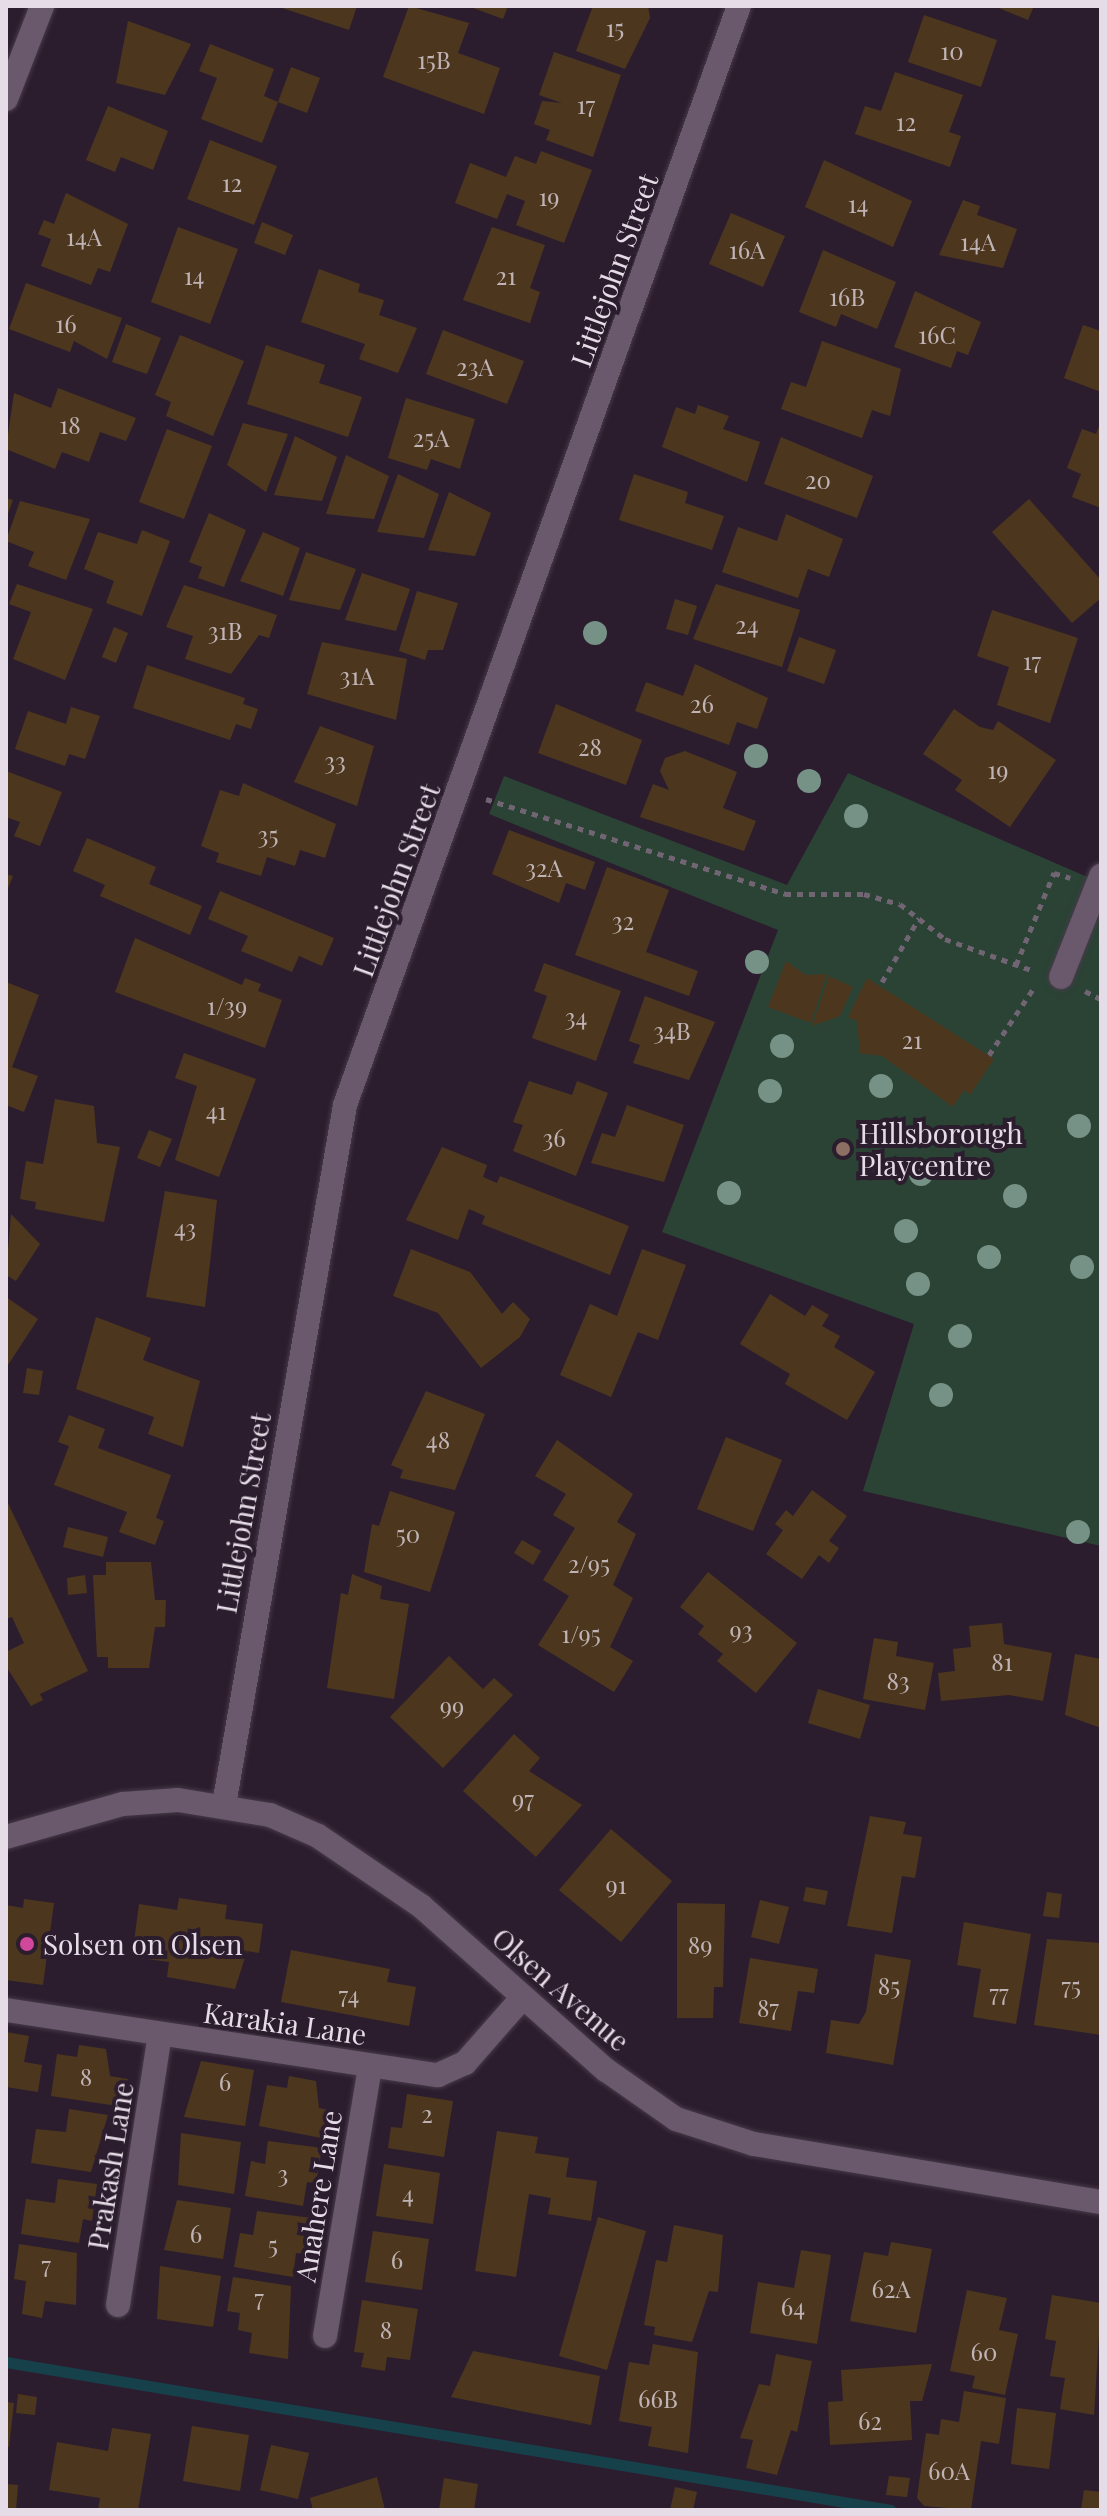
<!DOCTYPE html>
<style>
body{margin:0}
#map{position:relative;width:1107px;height:2516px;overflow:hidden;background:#2c1d2e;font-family:"Playfair Display",serif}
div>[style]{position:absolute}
.green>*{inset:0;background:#2a4335}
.stream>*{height:11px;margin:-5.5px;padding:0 5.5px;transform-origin:5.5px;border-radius:5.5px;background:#16414b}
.building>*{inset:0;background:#4c371e}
.path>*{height:5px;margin-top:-2.5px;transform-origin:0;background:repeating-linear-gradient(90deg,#716473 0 6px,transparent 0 12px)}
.roads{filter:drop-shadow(0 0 2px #463a48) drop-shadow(0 0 2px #463a48)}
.minor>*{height:24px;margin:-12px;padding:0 12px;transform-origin:12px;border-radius:12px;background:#6a586c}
.trees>*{width:24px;height:24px;margin:-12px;border-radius:50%;background:#769185}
.dots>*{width:22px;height:22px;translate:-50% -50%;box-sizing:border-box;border:4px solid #2c1d2e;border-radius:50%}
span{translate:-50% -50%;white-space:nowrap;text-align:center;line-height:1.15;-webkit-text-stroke:8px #2c1d2e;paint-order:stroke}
.number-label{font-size:24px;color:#c0b3b5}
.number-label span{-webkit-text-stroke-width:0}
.street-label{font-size:28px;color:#e6dce7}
.poi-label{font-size:28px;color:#e6dce7}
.left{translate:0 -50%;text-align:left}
.frame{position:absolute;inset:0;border:8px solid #e6dce7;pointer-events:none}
</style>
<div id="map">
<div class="green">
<i style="clip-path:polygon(848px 773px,1101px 883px,1101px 1546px,863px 1491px,914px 1324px,662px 1232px,778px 930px,489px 814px,504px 776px,787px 885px)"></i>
</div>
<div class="stream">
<i style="left:6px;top:2362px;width:897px;rotate:9.49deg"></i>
</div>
<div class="building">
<i style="clip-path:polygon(276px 6px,357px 6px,349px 30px)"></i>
<i style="clip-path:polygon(409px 6px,469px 23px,458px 53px,500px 68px,484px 114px,383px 77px)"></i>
<i style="clip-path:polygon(468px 6px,508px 6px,503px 19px)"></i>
<i style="clip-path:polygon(593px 6px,648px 6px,650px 18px,625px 69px,576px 51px)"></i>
<i style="clip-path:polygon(994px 6px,1034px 6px,1028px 20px)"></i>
<i style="clip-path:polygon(924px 15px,997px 40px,981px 87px,908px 62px)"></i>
<i style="clip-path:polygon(128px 21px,191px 44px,165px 95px,116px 83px)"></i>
<i style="clip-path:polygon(210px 44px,274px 69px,264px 96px,278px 102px,262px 143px,201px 119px,217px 78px,199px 71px)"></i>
<i style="clip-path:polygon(554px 52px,621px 75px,593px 157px,546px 140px,550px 130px,534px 124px,542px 101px,562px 103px,539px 95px)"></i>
<i style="clip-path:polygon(291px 67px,320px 78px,307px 113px,278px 102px)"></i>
<i style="clip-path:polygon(895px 72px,963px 95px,949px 132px,961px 136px,950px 167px,855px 134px,865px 106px,881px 111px)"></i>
<i style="clip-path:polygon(108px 106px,168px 131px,153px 170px,121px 157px,115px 172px,86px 160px)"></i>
<i style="clip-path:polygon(210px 140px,277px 166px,254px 225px,187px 199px)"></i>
<i style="clip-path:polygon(541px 151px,592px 170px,564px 243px,516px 225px,525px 201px,507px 194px,497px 219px,455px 203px,470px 163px,506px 177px,515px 156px,536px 164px)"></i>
<i style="clip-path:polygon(824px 160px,912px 201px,893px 247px,805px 207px)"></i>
<i style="clip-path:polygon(66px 193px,128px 224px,110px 272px,98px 268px,91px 285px,41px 266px,51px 239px,38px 234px,44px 220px,54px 224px)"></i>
<i style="clip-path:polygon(963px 200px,980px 206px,977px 215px,1017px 229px,1003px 268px,939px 255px)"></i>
<i style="clip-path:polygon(731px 213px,785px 236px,763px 287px,709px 264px)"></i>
<i style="clip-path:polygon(262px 222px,293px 235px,285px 255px,254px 243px)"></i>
<i style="clip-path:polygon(178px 227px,238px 249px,210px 324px,151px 302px)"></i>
<i style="clip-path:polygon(492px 227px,545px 245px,530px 288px,540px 292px,530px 323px,463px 300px)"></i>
<i style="clip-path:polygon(823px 250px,896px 282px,877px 329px,841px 314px,836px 327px,799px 312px)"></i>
<i style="clip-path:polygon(319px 269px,360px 284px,358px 292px,384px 300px,379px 315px,417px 328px,398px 373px,359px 359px,365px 344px,301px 322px)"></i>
<i style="clip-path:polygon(26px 283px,122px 318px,107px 359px,74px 341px,70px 352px,9px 329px)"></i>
<i style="clip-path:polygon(915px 291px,981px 322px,968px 355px,957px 351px,951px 368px,894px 347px)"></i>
<i style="clip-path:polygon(126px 324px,161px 338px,147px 374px,112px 362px)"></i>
<i style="clip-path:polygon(1083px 325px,1101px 331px,1101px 392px,1064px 378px)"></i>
<i style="clip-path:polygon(443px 330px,524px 361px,507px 404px,426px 374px)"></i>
<i style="clip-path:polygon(180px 335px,244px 361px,213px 436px,166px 416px,171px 402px,155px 395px)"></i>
<i style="clip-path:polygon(822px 341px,901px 369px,890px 416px,872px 410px,862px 438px,781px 409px,791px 382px,806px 387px)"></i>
<i style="clip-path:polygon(266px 345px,325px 365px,319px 383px,362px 397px,348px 437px,247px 404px)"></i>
<i style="clip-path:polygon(58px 388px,136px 418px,126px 441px,100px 432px,89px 462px,62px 452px,55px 469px,6px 449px,14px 393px,51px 408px)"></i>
<i style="clip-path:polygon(406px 398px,475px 419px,460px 469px,431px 459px,427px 470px,388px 458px)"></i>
<i style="clip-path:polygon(698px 405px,729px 416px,723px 429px,760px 442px,747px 482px,662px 447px,676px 407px,695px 414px)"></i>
<i style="clip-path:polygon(1101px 421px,1101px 508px,1072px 497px,1081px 474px,1067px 468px,1082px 429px,1096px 434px)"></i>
<i style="clip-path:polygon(243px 423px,288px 434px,266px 492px,227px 465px)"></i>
<i style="clip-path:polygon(167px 429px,212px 446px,184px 519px,139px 502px)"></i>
<i style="clip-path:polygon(295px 436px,337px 457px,322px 501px,274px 495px)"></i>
<i style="clip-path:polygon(781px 437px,873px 476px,857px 518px,764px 484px)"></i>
<i style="clip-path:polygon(346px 455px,389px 476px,374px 519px,326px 514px)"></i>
<i style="clip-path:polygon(398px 474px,439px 494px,424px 538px,377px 532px)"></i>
<i style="clip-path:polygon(634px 474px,688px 492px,685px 503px,724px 516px,712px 550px,619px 520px)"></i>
<i style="clip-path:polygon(449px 492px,491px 513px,475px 556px,428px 550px)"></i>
<i style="clip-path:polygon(6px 498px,13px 500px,6px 519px)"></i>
<i style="clip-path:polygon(1029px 499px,1101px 580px,1101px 598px,1072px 623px,992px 532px)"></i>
<i style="clip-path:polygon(20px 501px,90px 519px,66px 580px,28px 566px,34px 552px,6px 541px)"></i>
<i style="clip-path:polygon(209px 513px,246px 530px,224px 587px,198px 578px,202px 567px,189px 562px)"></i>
<i style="clip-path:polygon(786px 514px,843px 539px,829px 577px,808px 569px,798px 598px,722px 572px,738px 527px,777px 541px)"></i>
<i style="clip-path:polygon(142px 530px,170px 541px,142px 616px,106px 603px,114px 581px,84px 569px,98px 532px,137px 544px)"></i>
<i style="clip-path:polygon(263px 532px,300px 548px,283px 596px,240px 581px)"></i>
<i style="clip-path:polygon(306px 552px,356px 569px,340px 610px,289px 600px)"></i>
<i style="clip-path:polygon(362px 573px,410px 589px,396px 631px,345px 620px)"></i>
<i style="clip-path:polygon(17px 584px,93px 609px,65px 680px,13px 659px,31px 612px,9px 604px)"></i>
<i style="clip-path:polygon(716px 584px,800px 610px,782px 667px,693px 639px)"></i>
<i style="clip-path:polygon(184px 585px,277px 615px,269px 638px,259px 635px,231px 674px,185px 659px,193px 636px,166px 627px)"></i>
<i style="clip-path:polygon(417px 591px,458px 603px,443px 650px,428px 650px,425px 660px,399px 651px)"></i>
<i style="clip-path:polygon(675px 599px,697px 606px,688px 635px,666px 629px)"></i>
<i style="clip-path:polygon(992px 610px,1078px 638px,1050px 723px,997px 705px,1009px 667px,977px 656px)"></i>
<i style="clip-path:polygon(114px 627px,128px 633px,116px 663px,102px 657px)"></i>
<i style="clip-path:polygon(799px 637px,836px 650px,824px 684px,787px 671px)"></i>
<i style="clip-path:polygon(322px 642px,407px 659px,396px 720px,307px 694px)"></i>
<i style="clip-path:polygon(695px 664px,768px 698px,757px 729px,737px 722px,729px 745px,635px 711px,646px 682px,683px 696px)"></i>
<i style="clip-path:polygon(147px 665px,245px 698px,243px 704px,258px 709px,251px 729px,236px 724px,230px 740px,133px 708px)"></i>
<i style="clip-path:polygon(556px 704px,642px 740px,626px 785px,538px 753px)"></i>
<i style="clip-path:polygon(71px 707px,100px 716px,85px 759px,69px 754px,65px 766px,15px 749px,28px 711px,66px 724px)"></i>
<i style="clip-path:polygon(954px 709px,980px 727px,993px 730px,998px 721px,1056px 760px,1010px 827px,955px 790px,962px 780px,923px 754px)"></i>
<i style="clip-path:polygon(320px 726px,374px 746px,357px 806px,294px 782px)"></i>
<i style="clip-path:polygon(685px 751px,737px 772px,723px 808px,756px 821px,744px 851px,640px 817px,653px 784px,669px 790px,660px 771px,665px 758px)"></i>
<i style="clip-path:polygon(6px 771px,62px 792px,40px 846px,14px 836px,20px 822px,6px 817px)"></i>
<i style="clip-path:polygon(243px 783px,336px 824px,325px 858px,300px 850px,295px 866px,267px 857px,261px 876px,216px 862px,219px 853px,201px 846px,220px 790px,239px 796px)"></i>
<i style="clip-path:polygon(509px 830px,595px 862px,585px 890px,566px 883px,559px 903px,492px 874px)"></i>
<i style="clip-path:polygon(87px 838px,156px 867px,149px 884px,202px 906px,190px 935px,100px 896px,105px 885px,73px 871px)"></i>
<i style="clip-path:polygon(607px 867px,669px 890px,646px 952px,698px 971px,689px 996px,575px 955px)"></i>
<i style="clip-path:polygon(6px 874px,13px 876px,6px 893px)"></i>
<i style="clip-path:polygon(220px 891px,334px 938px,322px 966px,299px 956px,292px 972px,241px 951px,248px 936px,208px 919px)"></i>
<i style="clip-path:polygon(135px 938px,242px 985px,245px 978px,261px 984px,258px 991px,282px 1000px,265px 1048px,115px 992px)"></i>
<i style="clip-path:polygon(786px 961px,806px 975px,827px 974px,811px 1023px,768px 1007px)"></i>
<i style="clip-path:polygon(544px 963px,621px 991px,596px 1061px,532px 1038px,547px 996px,534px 991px)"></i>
<i style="clip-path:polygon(829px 976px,853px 987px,840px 1016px,812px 1026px)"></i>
<i style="clip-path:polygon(867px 978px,994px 1059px,970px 1095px,964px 1090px,953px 1107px,882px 1056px,860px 1053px,857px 1021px,848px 1017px)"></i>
<i style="clip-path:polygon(6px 982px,39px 995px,12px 1067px,38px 1076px,24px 1112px,6px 1105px)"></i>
<i style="clip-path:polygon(645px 996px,715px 1022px,689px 1080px,633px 1063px,640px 1045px,629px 1041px)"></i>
<i style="clip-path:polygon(184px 1053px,256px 1079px,219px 1177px,175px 1160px,197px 1086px,175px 1078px)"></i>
<i style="clip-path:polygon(529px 1081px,572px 1095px,577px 1081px,608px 1093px,576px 1176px,513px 1151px,523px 1125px,513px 1122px)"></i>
<i style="clip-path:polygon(55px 1099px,94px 1106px,97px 1143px,120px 1147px,104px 1222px,35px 1209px,36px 1202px,20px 1199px,26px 1161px,43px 1164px)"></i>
<i style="clip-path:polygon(627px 1105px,684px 1125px,664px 1182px,591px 1163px,602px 1133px,615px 1137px)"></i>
<i style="clip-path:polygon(149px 1130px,172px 1139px,160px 1167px,137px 1158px)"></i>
<i style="clip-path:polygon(442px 1147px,487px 1165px,483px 1177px,497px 1183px,500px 1176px,629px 1226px,610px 1275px,482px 1224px,485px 1216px,469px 1209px,458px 1240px,406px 1220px)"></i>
<i style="clip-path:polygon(165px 1191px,217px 1200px,205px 1307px,146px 1297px)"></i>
<i style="clip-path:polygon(11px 1214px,40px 1244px,16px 1281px,6px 1275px)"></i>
<i style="clip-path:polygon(411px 1249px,470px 1272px,502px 1314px,513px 1302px,530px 1319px,520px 1337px,481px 1368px,438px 1313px,393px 1296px)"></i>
<i style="clip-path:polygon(642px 1249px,686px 1265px,658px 1340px,638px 1332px,611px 1397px,560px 1375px,590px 1304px,617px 1316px)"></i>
<i style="clip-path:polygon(770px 1294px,805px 1316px,812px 1305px,829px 1315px,822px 1326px,840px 1336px,834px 1347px,875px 1372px,847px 1420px,785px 1384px,790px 1374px,740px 1344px)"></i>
<i style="clip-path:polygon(6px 1297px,38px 1319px,6px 1368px)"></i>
<i style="clip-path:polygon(96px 1317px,151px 1338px,143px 1360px,200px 1381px,183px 1447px,148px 1434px,154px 1417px,76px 1389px)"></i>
<i style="clip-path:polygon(27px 1368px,43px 1371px,39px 1395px,23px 1393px)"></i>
<i style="clip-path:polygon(426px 1391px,485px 1414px,455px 1490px,400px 1478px,403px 1470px,391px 1465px)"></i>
<i style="clip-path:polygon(69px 1415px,105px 1429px,98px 1448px,171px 1475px,156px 1518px,164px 1521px,155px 1545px,119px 1532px,127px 1512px,54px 1485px,69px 1446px,58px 1442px)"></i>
<i style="clip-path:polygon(726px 1437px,782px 1460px,753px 1531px,697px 1509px)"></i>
<i style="clip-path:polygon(557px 1440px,633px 1494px,617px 1522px,636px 1534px,613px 1585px,633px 1598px,610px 1647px,633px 1661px,614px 1692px,538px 1645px,569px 1596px,543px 1580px,575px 1528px,553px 1515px,566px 1494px,535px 1476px)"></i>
<i style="clip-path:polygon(812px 1490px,847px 1516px,829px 1541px,839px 1548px,829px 1563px,819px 1555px,802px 1579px,766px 1554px,783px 1530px,775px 1524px,786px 1510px,793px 1516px)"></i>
<i style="clip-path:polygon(390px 1491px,455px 1512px,430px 1592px,364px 1572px,372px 1524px,379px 1526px)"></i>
<i style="clip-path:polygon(6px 1499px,88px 1671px,40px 1694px,43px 1700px,31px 1706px,6px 1666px,6px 1652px,24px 1643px,12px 1617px,6px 1619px)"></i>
<i style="clip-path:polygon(68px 1527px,108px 1537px,103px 1557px,63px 1547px)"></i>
<i style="clip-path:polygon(522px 1540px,541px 1551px,533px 1565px,514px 1553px)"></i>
<i style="clip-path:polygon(106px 1562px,151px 1562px,155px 1600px,166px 1600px,165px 1627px,155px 1627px,149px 1668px,108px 1668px,108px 1657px,97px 1657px,93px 1575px,106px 1575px)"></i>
<i style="clip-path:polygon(708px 1572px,797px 1643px,756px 1693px,717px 1661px,723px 1654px,698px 1634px,704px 1626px,680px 1607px)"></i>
<i style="clip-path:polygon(352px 1574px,382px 1586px,380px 1599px,409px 1604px,394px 1699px,327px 1688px,341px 1593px,348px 1595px)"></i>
<i style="clip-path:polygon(85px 1575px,87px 1593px,68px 1595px,67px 1578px)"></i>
<i style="clip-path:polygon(1002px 1623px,1004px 1644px,1052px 1653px,1043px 1701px,1009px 1695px,941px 1701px,938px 1673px,955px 1671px,953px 1649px,971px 1647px,969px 1626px)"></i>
<i style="clip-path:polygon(874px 1638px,898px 1642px,896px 1656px,934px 1663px,925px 1710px,863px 1699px)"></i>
<i style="clip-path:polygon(1075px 1654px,1101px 1659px,1101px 1728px,1065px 1715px)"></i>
<i style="clip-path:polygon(449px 1656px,483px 1689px,494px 1678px,513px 1695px,443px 1768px,390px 1717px)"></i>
<i style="clip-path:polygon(818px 1689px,870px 1705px,860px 1739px,808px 1723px)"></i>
<i style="clip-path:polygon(514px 1734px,540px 1758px,529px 1771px,582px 1805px,536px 1857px,463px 1791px)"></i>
<i style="clip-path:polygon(870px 1816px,906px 1822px,903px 1834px,922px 1837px,915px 1878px,902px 1876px,892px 1933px,847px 1926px)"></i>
<i style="clip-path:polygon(611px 1829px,672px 1881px,621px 1942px,559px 1890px)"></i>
<i style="clip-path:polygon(806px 1887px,828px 1891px,825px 1905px,803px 1901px)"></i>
<i style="clip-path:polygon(1047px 1892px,1062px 1894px,1059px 1918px,1043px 1916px)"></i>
<i style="clip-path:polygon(179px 1898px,227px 1905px,225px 1919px,263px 1924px,259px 1953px,247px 1951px,235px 1989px,167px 1977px,169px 1962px,132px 1957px,139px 1904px,177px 1910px)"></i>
<i style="clip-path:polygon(24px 1899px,54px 1903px,43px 1985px,6px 1980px,6px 1905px,23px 1908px)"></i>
<i style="clip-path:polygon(760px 1900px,789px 1907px,779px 1944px,751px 1937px)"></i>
<i style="clip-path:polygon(677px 1903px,725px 1904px,723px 1987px,714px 1987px,713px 2018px,677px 2018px)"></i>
<i style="clip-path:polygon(964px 1922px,1031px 1934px,1016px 2024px,973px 2017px,981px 1969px,957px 1965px)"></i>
<i style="clip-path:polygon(1047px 1939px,1101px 1943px,1101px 2035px,1034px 2025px)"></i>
<i style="clip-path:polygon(291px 1950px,390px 1969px,387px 1982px,416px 1987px,409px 2026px,281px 2002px)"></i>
<i style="clip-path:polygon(875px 1954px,911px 1960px,893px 2065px,826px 2053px,831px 2020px,859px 2024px,866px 2012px)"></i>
<i style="clip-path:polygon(750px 1958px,818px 1969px,814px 1993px,798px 1991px,791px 2031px,739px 2023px)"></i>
<i style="clip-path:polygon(6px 2032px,29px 2036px,24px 2062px,42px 2065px,38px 2092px,6px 2087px)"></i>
<i style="clip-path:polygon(79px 2045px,106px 2049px,110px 2076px,128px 2079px,124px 2107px,51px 2096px,57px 2054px,77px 2057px)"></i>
<i style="clip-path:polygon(201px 2061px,254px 2070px,245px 2126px,184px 2117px)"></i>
<i style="clip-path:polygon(289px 2076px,316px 2081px,319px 2108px,337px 2112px,332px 2140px,259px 2126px,267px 2085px,287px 2088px)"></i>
<i style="clip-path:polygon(407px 2094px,453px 2101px,444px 2157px,388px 2148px,391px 2127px,402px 2128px)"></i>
<i style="clip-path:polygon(69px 2109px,108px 2115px,91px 2172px,31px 2163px,36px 2129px,66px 2132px)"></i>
<i style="clip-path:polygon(497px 2131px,538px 2137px,535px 2153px,569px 2158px,566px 2177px,597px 2181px,591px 2221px,548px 2214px,551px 2198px,529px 2194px,516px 2277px,475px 2271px)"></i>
<i style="clip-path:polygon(181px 2133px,241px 2142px,234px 2194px,178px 2185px)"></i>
<i style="clip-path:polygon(268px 2141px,322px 2148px,316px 2183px,307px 2182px,303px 2206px,245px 2196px,251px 2161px,265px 2164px)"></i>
<i style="clip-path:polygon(384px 2164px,440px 2173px,433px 2224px,376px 2216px)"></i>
<i style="clip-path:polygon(58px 2179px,97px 2184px,92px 2221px,83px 2219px,79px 2243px,21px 2234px,26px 2199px,55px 2203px)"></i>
<i style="clip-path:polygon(177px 2200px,231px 2208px,223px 2259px,164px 2250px)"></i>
<i style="clip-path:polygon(257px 2211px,312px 2218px,306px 2254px,296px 2253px,293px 2277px,234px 2267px,240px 2233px,253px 2235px)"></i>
<i style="clip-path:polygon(598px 2217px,646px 2231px,607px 2370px,559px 2356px)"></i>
<i style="clip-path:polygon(674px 2225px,723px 2235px,718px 2292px,709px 2291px,692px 2342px,654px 2335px,655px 2327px,644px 2325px,656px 2260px,667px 2262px)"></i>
<i style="clip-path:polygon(373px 2231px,429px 2239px,422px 2290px,365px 2282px)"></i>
<i style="clip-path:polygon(891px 2242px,932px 2249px,916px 2333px,850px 2321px,864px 2252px,888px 2256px)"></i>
<i style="clip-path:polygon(19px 2244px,77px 2253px,76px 2305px,45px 2301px,42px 2318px,22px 2314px,26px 2281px,14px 2279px)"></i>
<i style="clip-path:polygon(801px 2250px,831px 2255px,817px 2344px,750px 2333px,758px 2282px,794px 2288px)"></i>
<i style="clip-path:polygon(160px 2266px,221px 2276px,213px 2327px,157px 2319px)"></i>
<i style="clip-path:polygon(233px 2277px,291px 2286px,288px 2359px,249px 2353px,252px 2333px,238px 2330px,240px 2313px,227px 2311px)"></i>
<i style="clip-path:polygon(967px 2290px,1007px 2298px,999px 2330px,1018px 2334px,1005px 2395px,972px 2388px,975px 2376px,950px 2371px)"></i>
<i style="clip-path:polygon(1052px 2295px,1101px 2303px,1094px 2415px,1060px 2409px,1065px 2378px,1050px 2376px,1056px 2341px,1045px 2339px)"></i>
<i style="clip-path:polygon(362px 2300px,418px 2309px,410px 2360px,387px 2357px,385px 2371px,361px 2367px,364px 2353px,354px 2352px)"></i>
<i style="clip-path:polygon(653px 2344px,698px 2352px,688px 2453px,648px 2446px,652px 2427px,619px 2421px,629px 2362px,649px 2365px)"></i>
<i style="clip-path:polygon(473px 2351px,600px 2376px,591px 2425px,451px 2397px)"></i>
<i style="clip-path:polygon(776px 2354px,812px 2361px,797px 2432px,791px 2430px,777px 2475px,746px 2468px,753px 2440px,740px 2438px,759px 2384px,770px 2386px)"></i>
<i style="clip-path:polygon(932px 2364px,922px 2401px,910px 2401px,912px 2440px,830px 2445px,828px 2402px,843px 2401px,841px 2370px)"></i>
<i style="clip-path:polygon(964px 2391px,1006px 2398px,999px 2444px,981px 2441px,971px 2510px,924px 2506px,917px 2498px,926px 2433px,939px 2435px,941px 2419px,959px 2422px)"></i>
<i style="clip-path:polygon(18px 2394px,37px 2397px,35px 2415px,16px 2413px)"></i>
<i style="clip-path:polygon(6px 2402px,14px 2403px,9px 2447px,6px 2446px)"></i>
<i style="clip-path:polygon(1017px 2408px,1056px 2413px,1049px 2469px,1011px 2464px)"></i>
<i style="clip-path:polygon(192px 2426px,249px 2435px,240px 2491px,183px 2481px)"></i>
<i style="clip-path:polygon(112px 2428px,151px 2434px,138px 2510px,98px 2510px,100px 2498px,49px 2490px,57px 2442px,108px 2451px)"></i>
<i style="clip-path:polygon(271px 2445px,309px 2453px,298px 2499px,260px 2490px)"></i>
<i style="clip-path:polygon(889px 2476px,910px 2478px,907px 2497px,886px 2495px)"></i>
<i style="clip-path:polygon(377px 2477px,385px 2510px,313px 2510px,310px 2498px)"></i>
<i style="clip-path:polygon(444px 2478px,478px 2484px,474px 2510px,439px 2510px)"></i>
<i style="clip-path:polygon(6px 2484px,18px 2485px,16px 2510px,6px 2510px)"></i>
<i style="clip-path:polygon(675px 2487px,697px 2492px,693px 2510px,670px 2510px)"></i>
<i style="clip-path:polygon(1084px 2490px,1101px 2492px,1101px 2510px,1081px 2510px)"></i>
</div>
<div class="path">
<i style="left:486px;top:799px;width:314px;rotate:17.6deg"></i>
<i style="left:785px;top:894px;width:79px"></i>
<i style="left:864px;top:894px;width:37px;rotate:16deg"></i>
<i style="left:900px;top:904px;width:57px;rotate:37.9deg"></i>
<i style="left:945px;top:939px;width:95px;rotate:19.8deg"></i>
<i style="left:1016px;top:965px;width:100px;rotate:-67.6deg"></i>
<i style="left:1054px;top:873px;width:17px;rotate:17deg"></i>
<i style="left:882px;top:982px;width:74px;rotate:-60deg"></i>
<i style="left:1085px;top:991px;width:18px;rotate:27deg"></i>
<i style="left:989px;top:1055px;width:79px;rotate:-56.3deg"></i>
</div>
<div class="roads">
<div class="minor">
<i style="left:6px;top:99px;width:100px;rotate:-68.8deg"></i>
<i style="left:1061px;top:977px;width:109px;rotate:-68.4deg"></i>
<i style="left:224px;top:1805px;width:710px;rotate:-80.19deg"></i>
<i style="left:345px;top:1105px;width:1167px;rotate:-70.28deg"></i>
<i style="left:6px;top:1837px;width:122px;rotate:-15.8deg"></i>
<i style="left:123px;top:1804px;width:55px;rotate:-4.2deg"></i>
<i style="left:178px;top:1800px;width:93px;rotate:9.3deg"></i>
<i style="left:270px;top:1815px;width:52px;rotate:23.6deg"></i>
<i style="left:318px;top:1836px;width:125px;rotate:34.2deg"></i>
<i style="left:421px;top:1906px;width:247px;rotate:41.6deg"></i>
<i style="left:606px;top:2070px;width:85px;rotate:35deg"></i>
<i style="left:676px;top:2119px;width:82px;rotate:17.8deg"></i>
<i style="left:754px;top:2144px;width:352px;rotate:9.5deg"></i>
<i style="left:6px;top:2010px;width:437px;rotate:8.6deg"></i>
<i style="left:438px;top:2075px;width:30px;rotate:-24deg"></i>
<i style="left:465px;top:2063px;width:88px;rotate:-48.7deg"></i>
<i style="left:118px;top:2305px;width:273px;rotate:-81.2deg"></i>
<i style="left:325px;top:2336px;width:274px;rotate:-80.5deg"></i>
</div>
</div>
<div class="trees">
<i style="left:595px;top:633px"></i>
<i style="left:756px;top:756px"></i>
<i style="left:809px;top:781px"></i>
<i style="left:856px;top:816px"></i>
<i style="left:757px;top:962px"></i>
<i style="left:782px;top:1046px"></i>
<i style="left:881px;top:1086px"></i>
<i style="left:770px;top:1091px"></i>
<i style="left:1079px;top:1126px"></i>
<i style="left:921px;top:1174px"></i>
<i style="left:729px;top:1193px"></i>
<i style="left:1015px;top:1196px"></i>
<i style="left:906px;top:1231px"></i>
<i style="left:989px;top:1257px"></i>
<i style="left:1082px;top:1267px"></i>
<i style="left:918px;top:1284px"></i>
<i style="left:960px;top:1336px"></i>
<i style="left:941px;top:1395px"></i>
<i style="left:1078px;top:1532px"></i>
</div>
<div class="dots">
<i style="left:843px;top:1149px;background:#8d6e63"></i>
<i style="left:27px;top:1944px;background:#d1479c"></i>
</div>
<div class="number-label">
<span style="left:615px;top:28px">15</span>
<span style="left:952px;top:51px">10</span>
<span style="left:434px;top:60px">15B</span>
<span style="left:586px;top:105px">17</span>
<span style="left:906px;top:122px">12</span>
<span style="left:232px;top:183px">12</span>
<span style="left:549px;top:197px">19</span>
<span style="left:858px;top:204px">14</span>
<span style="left:84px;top:237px">14A</span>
<span style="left:978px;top:242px">14A</span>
<span style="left:747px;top:250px">16A</span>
<span style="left:194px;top:276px">14</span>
<span style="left:506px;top:276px">21</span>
<span style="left:847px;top:297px">16B</span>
<span style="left:66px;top:324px">16</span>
<span style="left:937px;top:335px">16C</span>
<span style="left:475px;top:367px">23A</span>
<span style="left:70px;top:425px">18</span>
<span style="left:431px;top:438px">25A</span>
<span style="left:818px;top:480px">20</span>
<span style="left:747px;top:625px">24</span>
<span style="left:225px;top:631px">31B</span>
<span style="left:1032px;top:661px">17</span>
<span style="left:357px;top:676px">31A</span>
<span style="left:702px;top:704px">26</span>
<span style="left:590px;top:747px">28</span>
<span style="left:335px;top:761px">33</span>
<span style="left:998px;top:770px">19</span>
<span style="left:268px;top:835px">35</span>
<span style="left:544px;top:868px">32A</span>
<span style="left:623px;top:921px">32</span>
<span style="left:227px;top:1006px">1/39</span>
<span style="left:576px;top:1017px">34</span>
<span style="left:672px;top:1031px">34B</span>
<span style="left:912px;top:1040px">21</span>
<span style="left:216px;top:1111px">41</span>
<span style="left:554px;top:1138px">36</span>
<span style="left:185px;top:1228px">43</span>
<span style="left:438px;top:1440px">48</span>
<span style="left:408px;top:1534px">50</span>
<span style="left:589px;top:1564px">2/95</span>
<span style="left:741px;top:1630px">93</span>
<span style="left:581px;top:1634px">1/95</span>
<span style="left:1002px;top:1662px">81</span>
<span style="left:898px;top:1681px">83</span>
<span style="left:452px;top:1706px">99</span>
<span style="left:523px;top:1799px">97</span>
<span style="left:616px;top:1885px">91</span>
<span style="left:700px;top:1945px">89</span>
<span style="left:889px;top:1986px">85</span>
<span style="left:1071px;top:1986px">75</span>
<span style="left:999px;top:1993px">77</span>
<span style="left:349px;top:1995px">74</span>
<span style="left:768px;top:2008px">87</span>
<span style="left:86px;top:2077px">8</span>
<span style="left:225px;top:2082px">6</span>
<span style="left:427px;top:2114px">2</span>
<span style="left:283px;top:2174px">3</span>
<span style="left:408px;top:2194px">4</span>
<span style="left:196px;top:2234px">6</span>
<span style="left:273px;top:2245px">5</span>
<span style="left:397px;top:2260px">6</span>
<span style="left:46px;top:2265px">7</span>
<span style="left:891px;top:2289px">62A</span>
<span style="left:259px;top:2298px">7</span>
<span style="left:793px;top:2307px">64</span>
<span style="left:386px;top:2330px">8</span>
<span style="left:984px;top:2352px">60</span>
<span style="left:658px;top:2399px">66B</span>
<span style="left:870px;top:2421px">62</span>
<span style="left:949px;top:2471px">60A</span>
</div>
<div class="street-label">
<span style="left:614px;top:270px;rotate:-70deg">Littlejohn Street</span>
<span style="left:396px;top:880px;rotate:-70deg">Littlejohn Street</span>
<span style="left:243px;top:1513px;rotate:-80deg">Littlejohn Street</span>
<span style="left:561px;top:1989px;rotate:41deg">Olsen Avenue</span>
<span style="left:285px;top:2023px;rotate:8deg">Karakia Lane</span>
<span style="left:110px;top:2166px;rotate:-81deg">Prakash Lane</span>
<span style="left:318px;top:2196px;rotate:-81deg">Anahere Lane</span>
</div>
<div class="poi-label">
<span class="left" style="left:859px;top:1149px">Hillsborough<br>Playcentre</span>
<span class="left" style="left:43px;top:1944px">Solsen on Olsen</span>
</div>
<div class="frame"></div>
</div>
